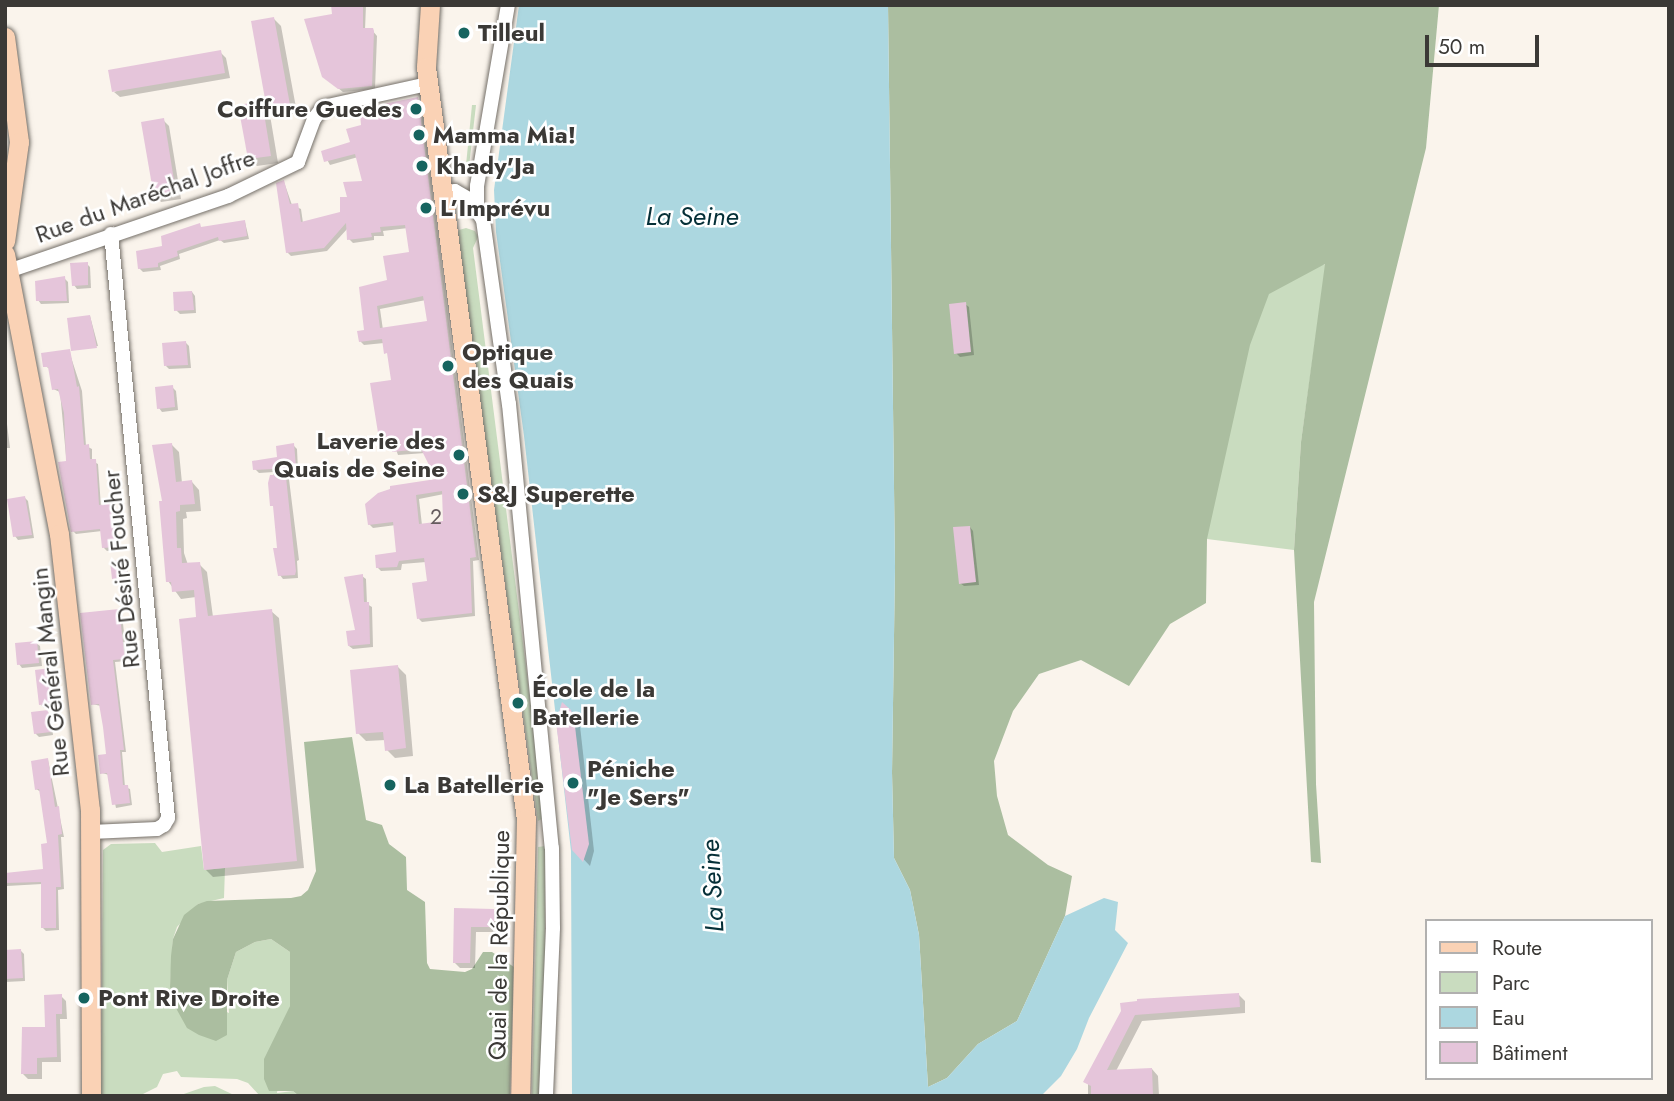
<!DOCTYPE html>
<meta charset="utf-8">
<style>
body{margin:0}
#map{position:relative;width:1674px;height:1101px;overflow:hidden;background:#faf4ec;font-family:Jost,sans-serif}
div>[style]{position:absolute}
.green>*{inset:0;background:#c9dcbf}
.forest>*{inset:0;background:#abbea0}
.water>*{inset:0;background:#acd7e0}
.shadow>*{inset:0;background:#0003}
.building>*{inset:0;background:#e5c5da}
.roads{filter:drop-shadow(0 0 2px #746f68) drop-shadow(0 0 2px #746f68)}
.minor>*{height:14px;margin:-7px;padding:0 7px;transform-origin:7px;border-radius:7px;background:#fff}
.major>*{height:19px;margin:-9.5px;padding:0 9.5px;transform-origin:9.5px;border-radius:9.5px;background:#fad2b5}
.dots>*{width:19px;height:19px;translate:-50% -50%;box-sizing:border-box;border:4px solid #fff;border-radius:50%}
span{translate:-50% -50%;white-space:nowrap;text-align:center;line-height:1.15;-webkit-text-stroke:5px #fff;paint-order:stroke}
.number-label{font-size:21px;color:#665c5f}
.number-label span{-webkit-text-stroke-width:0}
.poi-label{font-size:24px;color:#3b3936;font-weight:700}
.left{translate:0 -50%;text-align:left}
.right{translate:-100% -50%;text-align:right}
.street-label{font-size:24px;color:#3b3936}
.water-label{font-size:26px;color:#052f37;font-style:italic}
.frame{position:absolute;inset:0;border:7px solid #3b3936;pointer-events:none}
.legend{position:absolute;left:1425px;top:919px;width:228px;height:161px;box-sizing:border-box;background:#fff;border:2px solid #b1b0af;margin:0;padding:9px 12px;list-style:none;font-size:21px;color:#3b3936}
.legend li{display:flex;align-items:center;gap:14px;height:35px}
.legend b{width:35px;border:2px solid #b1b0af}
.scale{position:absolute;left:1425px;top:35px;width:114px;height:32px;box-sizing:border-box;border:4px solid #3b3936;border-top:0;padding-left:9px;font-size:21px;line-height:24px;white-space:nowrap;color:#3b3936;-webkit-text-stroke:5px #fff;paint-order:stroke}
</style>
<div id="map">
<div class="green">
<i style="clip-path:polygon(472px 105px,476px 105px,468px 175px,465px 175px)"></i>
<i style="clip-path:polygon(466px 228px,475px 231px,478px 237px,473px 248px,545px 817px,538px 821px,457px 235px,459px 230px)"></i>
<i style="clip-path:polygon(1326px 264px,1301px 442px,1294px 550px,1207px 539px,1208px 293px)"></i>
<i style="clip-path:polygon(155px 843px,162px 852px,201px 846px,204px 870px,225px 868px,224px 898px,198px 904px,177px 927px,173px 939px,170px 987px,229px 1013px,227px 980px,236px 952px,255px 942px,271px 939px,290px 952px,290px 1006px,277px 1093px,293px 1091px,299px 1096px,260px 1096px,248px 1083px,237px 1079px,181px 1077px,177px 1071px,163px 1074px,157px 1087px,143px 1094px,101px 1096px,103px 850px,111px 844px)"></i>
<i style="clip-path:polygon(545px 846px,545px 1084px,541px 1096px,532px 1096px,538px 847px)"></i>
<i style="clip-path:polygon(215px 1086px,236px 1096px,178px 1096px,204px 1087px)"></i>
</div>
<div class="forest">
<i style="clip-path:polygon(888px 5px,1439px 5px,1426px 148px,1314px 602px,1316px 784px,1321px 863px,1311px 862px,1294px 550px,1301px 442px,1325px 264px,1269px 294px,1250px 345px,1207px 539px,1206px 603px,1170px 624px,1129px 686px,1081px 660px,1039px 674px,1013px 711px,994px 761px,997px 796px,1008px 835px,1048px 865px,1072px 876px,1065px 916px,1017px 1021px,978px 1044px,947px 1078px,928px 1087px,919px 935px,910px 890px,894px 858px,892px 773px,895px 567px)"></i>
<i style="clip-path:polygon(352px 737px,366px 820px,382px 825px,389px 844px,406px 857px,407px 890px,425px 902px,427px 963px,430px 969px,465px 972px,472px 969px,483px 952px,492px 952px,514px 967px,510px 1096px,299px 1096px,293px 1091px,269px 1091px,264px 1079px,264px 1059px,290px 1006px,290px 952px,271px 939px,255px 942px,236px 952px,227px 980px,227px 1035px,216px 1041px,199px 1035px,187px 1028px,177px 1010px,170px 987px,171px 956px,173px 939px,184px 915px,198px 904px,207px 901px,291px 898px,301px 896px,308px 890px,316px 871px,304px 742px)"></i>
</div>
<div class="water">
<i style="clip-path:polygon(519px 5px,888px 5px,895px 567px,892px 773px,894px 858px,910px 890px,919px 935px,928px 1087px,947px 1078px,978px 1044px,1017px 1021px,1065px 916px,1104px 898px,1118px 902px,1115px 930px,1128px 943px,1089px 1018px,1077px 1049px,1061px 1076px,1041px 1096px,572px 1096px,571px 851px,524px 436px,496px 232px,494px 190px)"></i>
</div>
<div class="shadow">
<i style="clip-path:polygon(333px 5px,366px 5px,365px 30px,372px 30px,377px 36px,375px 89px,343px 92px,328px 80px)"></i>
<i style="clip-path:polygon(273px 18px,281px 26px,297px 113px,276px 117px,269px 109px,278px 163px,257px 166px,249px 158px,261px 103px,269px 111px,253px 22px)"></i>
<i style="clip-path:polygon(220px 52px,226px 58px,230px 78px,120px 97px,114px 92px)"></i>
<i style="clip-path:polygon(evenodd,417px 99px,421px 102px,479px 560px,473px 561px,475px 616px,422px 622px,419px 619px,429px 583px,426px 562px,402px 564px,401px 570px,381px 571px,377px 567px,398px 553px,396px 525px,373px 528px,369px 524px,439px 480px,425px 453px,398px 455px,393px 441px,384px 442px,381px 438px,393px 382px,390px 357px,384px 343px,364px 345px,360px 341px,366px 332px,361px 288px,389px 281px,410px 253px,408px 228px,383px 231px,384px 236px,374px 236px,374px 240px,353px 243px,349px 239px,348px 228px,327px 251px,291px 256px,287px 252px,284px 182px,292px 205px,301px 209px,303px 223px,342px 214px,349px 198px,364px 182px,358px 157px,330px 165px,323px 152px,352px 143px,363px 126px,381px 114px,417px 99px,426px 300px,428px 323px,383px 330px,380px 309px,426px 300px,417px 99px,444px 494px,444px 522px,422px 525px,419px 499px,444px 494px)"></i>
<i style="clip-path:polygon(163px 120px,169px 126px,181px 199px,161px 202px,156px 196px)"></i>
<i style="clip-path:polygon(245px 222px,249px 239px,224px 243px,220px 240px,179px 254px,180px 259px,160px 266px,161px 270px,143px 272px,139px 268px,164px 248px,203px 229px)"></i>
<i style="clip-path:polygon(87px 264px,90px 267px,91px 288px,77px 289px,74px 285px)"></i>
<i style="clip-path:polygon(64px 278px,68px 282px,69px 303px,41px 304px,38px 300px)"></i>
<i style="clip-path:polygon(192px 292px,195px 296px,196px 313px,180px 314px,176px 310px)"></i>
<i style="clip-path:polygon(965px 304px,969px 307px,974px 355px,960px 357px,956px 353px)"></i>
<i style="clip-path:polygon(90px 316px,98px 346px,73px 349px)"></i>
<i style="clip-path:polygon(186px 343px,189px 346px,191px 368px,169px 369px,166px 366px)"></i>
<i style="clip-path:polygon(69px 351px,82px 391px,86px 446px,92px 449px,92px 461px,98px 464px,101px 507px,112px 505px,115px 508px,119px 549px,107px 551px,104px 548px,102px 531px,76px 534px,73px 531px,60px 392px,53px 389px,50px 369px,45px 366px)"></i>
<i style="clip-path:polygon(172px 387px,176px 391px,178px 410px,162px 412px,159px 408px)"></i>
<i style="clip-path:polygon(5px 408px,10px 448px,5px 448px)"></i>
<i style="clip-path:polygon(172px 445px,179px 452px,182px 483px,192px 482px,199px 490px,201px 511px,186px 512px,187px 518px,183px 519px,184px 553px,188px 565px,199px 564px,207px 572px,213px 617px,271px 611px,279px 618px,304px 868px,213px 877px,205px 869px,196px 597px,181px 599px,168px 581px,164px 502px)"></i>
<i style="clip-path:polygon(293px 445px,297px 449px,298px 470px,288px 471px,299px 560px,297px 561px,298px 578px,283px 579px,280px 575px,275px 508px,270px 490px,274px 472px,259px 473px,255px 469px,279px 459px)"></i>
<i style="clip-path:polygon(24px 497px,28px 501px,34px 538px,18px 540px,15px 536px)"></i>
<i style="clip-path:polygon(970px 527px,973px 531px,979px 585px,964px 586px,960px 583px)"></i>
<i style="clip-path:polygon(125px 562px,130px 578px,117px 582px,114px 578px)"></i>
<i style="clip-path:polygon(362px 576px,366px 579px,367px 604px,372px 607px,373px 647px,353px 649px,349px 646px,357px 632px)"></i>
<i style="clip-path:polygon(119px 611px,122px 614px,127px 661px,115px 662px,126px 752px,122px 752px,125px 787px,130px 789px,132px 805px,116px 808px,109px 775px,102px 773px,108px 755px,101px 706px,92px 704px)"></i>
<i style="clip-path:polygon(36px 643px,40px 646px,42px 666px,22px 668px,19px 664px)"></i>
<i style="clip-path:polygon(398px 667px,406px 675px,413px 756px,395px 758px,387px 750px,386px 740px,366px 741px,358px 733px)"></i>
<i style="clip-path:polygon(51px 670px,54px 674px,55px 707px,44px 708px,41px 705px)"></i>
<i style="clip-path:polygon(570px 711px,580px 726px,594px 851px,590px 866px,574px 849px)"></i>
<i style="clip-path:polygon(48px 712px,51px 716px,53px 735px,39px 737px,35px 733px)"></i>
<i style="clip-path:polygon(48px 760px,64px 837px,61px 837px,64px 889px,58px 890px,59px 930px,46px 931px,43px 928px,42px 884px,7px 886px,5px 907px,5px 864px,6px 874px,45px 871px,49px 845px,41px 792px,36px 789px)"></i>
<i style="clip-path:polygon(455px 909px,494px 911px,499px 916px,499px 932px,476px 932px,475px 968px,460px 968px,454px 962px)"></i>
<i style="clip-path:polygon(20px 950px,24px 954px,25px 981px,5px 982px,5px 951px)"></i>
<i style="clip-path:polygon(1238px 994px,1245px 1001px,1245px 1013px,1142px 1021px,1116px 1071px,1152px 1069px,1158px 1076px,1159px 1096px,1088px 1096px,1088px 1084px,1122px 1011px)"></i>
<i style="clip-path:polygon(61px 996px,66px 1001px,67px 1019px,60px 1019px,61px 1062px,42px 1062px,42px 1079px,28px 1079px,23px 1074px)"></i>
</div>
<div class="building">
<i style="clip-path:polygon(331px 5px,363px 5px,363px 28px,373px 28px,374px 31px,372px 86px,338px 89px,322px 77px,304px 19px,332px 14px)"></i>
<i style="clip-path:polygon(274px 17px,290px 105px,267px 110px,251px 21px)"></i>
<i style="clip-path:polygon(221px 50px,225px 73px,112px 92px,108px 70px)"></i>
<i style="clip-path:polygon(evenodd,418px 97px,476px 557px,470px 558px,472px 613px,417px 619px,412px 583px,427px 581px,424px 558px,399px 561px,397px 567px,376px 568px,375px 555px,396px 552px,393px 522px,368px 525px,365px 504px,378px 493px,390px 489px,390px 486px,436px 479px,421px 449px,392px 452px,390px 438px,379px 439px,370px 383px,391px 380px,387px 353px,384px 354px,382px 339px,359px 342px,357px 331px,364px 330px,359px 287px,387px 280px,383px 256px,409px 252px,405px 225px,380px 227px,381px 232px,371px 233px,372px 237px,347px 240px,346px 223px,324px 248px,286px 253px,276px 183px,284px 180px,290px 204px,298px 203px,301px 222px,340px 212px,340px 197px,347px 197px,343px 182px,362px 181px,355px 154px,324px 162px,321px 151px,350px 142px,346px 129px,361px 125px,360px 114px,379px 112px,378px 105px,418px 97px,423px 296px,427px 321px,380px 328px,377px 306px,423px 296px,418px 97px,442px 491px,443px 521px,419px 524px,416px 495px,442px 491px)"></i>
<i style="clip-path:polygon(262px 101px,271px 156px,248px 159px,238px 105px)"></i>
<i style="clip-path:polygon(164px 118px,176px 193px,154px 197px,141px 122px)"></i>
<i style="clip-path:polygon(245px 220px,247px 236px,219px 241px,218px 237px,177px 251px,178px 256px,158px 263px,158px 267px,138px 269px,136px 251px,162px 246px,161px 236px,200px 223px,201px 227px)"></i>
<i style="clip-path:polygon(88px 262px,88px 285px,72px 286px,70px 263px)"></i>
<i style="clip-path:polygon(65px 276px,67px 301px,36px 301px,35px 281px)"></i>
<i style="clip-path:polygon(192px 291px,194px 310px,174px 311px,173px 292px)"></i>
<i style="clip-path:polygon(966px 302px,971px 352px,954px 354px,949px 304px)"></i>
<i style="clip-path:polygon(90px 315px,97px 348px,71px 351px,67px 318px)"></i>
<i style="clip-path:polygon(186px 341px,188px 365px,164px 366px,162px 343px)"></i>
<i style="clip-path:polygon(70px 349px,77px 387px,79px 386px,84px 445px,89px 444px,90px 459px,96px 459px,99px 505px,113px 503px,117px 547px,102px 548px,100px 529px,71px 532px,58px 462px,66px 461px,64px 413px,58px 389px,52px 390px,48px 367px,43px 367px,41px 353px)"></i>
<i style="clip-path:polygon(173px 385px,175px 407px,157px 409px,155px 387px)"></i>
<i style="clip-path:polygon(172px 443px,176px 482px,192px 480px,195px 504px,180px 505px,180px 511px,176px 512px,177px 548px,181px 548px,182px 563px,200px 562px,208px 616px,272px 609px,297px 861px,204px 870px,179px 619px,196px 617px,194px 590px,172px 592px,171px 582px,166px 582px,159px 501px,162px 501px,152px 445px)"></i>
<i style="clip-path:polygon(294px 443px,296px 467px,285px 468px,296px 571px,295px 575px,278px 576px,273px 548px,277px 548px,273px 506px,270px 506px,268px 483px,270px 475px,274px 475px,273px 469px,253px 470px,252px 461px,277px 457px,276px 446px)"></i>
<i style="clip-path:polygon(25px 496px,32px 535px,13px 537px,7px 499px)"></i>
<i style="clip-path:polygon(970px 526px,976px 582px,959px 584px,953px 527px)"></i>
<i style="clip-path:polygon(126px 560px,127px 574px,123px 578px,112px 579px,110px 561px)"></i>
<i style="clip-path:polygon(363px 574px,364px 602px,369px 602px,370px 644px,348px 646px,346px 631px,355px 630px,344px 577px)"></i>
<i style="clip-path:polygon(119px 609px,125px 659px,113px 660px,124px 750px,120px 750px,123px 785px,128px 785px,130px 803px,112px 805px,107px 773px,100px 774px,98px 755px,106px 754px,103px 727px,99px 704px,91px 705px,80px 613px)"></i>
<i style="clip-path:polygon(37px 641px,39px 663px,17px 665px,15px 643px)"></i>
<i style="clip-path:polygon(398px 665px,406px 748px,385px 751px,383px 732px,356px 734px,350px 670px)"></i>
<i style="clip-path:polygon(51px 668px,52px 704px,39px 705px,35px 670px)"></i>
<i style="clip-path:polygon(562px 702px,571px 710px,574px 718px,589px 844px,583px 862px,572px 850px,556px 722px)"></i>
<i style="clip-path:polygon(48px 710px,51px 732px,34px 734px,31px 712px)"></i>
<i style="clip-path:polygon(48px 758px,55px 807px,59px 806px,62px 834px,58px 835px,61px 887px,56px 887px,56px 928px,41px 928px,41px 882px,5px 883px,5px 873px,43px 869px,41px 844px,47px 843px,39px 789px,35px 790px,31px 761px)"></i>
<i style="clip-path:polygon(454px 908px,494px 909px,494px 927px,471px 927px,470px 963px,453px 963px)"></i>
<i style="clip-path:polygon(21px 949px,23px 978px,5px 979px,5px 950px)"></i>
<i style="clip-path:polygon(1239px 993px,1240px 1007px,1135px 1015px,1107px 1070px,1152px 1068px,1153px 1096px,1091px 1096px,1091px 1086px,1083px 1082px,1121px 1011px,1120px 1003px,1137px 1001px,1137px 999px)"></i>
<i style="clip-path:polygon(62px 994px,62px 1014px,56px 1014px,57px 1057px,37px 1058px,37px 1074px,21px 1074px,22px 1027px,45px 1027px,44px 995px)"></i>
</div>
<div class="roads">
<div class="minor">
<i style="left:443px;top:193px;width:12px;rotate:-9deg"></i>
<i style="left:455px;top:191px;width:16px;rotate:30deg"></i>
<i style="left:469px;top:199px;width:25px;rotate:56deg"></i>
<i style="left:483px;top:220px;width:186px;rotate:82deg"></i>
<i style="left:509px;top:404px;width:446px;rotate:84.5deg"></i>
<i style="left:552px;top:848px;width:80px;rotate:89.3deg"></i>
<i style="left:553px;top:928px;width:168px;rotate:92.4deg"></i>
<i style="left:477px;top:210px;width:24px;rotate:-90deg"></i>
<i style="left:477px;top:186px;width:184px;rotate:-80.3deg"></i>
<i style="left:5px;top:272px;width:236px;rotate:-18.8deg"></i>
<i style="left:228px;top:196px;width:78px;rotate:-25.9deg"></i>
<i style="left:298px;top:162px;width:46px;rotate:-69.6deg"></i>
<i style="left:314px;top:119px;width:15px;rotate:-53deg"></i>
<i style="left:323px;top:107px;width:107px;rotate:-12.4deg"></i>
<i style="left:91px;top:832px;width:66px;rotate:-2.6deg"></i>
<i style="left:157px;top:829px;width:8px;rotate:-30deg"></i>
<i style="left:164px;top:825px;width:8px;rotate:-60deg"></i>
<i style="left:168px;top:818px;width:587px;rotate:-95.57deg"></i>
</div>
<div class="major">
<i style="left:430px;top:5px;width:62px;rotate:93.7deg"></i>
<i style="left:426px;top:67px;width:759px;rotate:82.43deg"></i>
<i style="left:526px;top:819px;width:277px;rotate:91.2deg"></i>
<i style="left:5px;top:37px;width:106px;rotate:82.4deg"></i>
<i style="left:19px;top:142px;width:100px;rotate:98deg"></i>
<i style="left:5px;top:254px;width:285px;rotate:79.1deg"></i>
<i style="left:59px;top:534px;width:278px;rotate:83.6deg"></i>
<i style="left:90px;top:810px;width:286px;rotate:89.8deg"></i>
</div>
</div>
<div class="dots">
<i style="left:464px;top:33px;background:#16645f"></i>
<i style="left:416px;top:109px;background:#16645f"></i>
<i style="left:419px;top:135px;background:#16645f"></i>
<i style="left:422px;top:166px;background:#16645f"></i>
<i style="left:426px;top:208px;background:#16645f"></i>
<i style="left:448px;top:366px;background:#16645f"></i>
<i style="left:459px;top:455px;background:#16645f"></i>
<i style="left:463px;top:494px;background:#16645f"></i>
<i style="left:518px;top:703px;background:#16645f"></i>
<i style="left:573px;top:783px;background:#16645f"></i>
<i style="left:390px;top:785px;background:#16645f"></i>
<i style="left:84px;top:998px;background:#16645f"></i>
</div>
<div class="number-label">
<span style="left:436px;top:517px">2</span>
</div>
<div class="poi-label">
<span class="left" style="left:478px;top:33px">Tilleul</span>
<span class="right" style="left:402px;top:109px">Coiffure Guedes</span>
<span class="left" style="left:433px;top:135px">Mamma Mia!</span>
<span class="left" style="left:436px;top:166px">Khady'Ja</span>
<span class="left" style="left:440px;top:208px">L’Imprévu</span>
<span class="left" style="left:462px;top:366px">Optique<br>des Quais</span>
<span class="right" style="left:445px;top:455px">Laverie des<br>Quais de Seine</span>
<span class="left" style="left:477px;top:494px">S&amp;J Superette</span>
<span class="left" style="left:532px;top:703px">École de la<br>Batellerie</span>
<span class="left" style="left:587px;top:783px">Péniche<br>"Je Sers"</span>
<span class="left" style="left:404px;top:785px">La Batellerie</span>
<span class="left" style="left:98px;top:998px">Pont Rive Droite</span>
</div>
<div class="street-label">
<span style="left:145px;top:196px;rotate:-20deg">Rue du Maréchal Joffre</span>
<span style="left:121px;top:569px;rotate:-96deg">Rue Désiré Foucher</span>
<span style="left:50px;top:672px;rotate:-96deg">Rue Général Mangin</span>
<span style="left:499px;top:945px;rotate:-89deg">Quai de la République</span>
</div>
<div class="water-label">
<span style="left:692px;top:217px">La Seine</span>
<span style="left:713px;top:886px;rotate:-93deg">La Seine</span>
</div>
<div class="frame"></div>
<ul class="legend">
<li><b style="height:9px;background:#fad2b5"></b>Route</li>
<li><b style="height:19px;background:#c9dcbf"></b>Parc</li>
<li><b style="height:19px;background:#acd7e0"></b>Eau</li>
<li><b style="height:19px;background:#e5c5da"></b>Bâtiment</li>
</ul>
<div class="scale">50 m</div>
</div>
